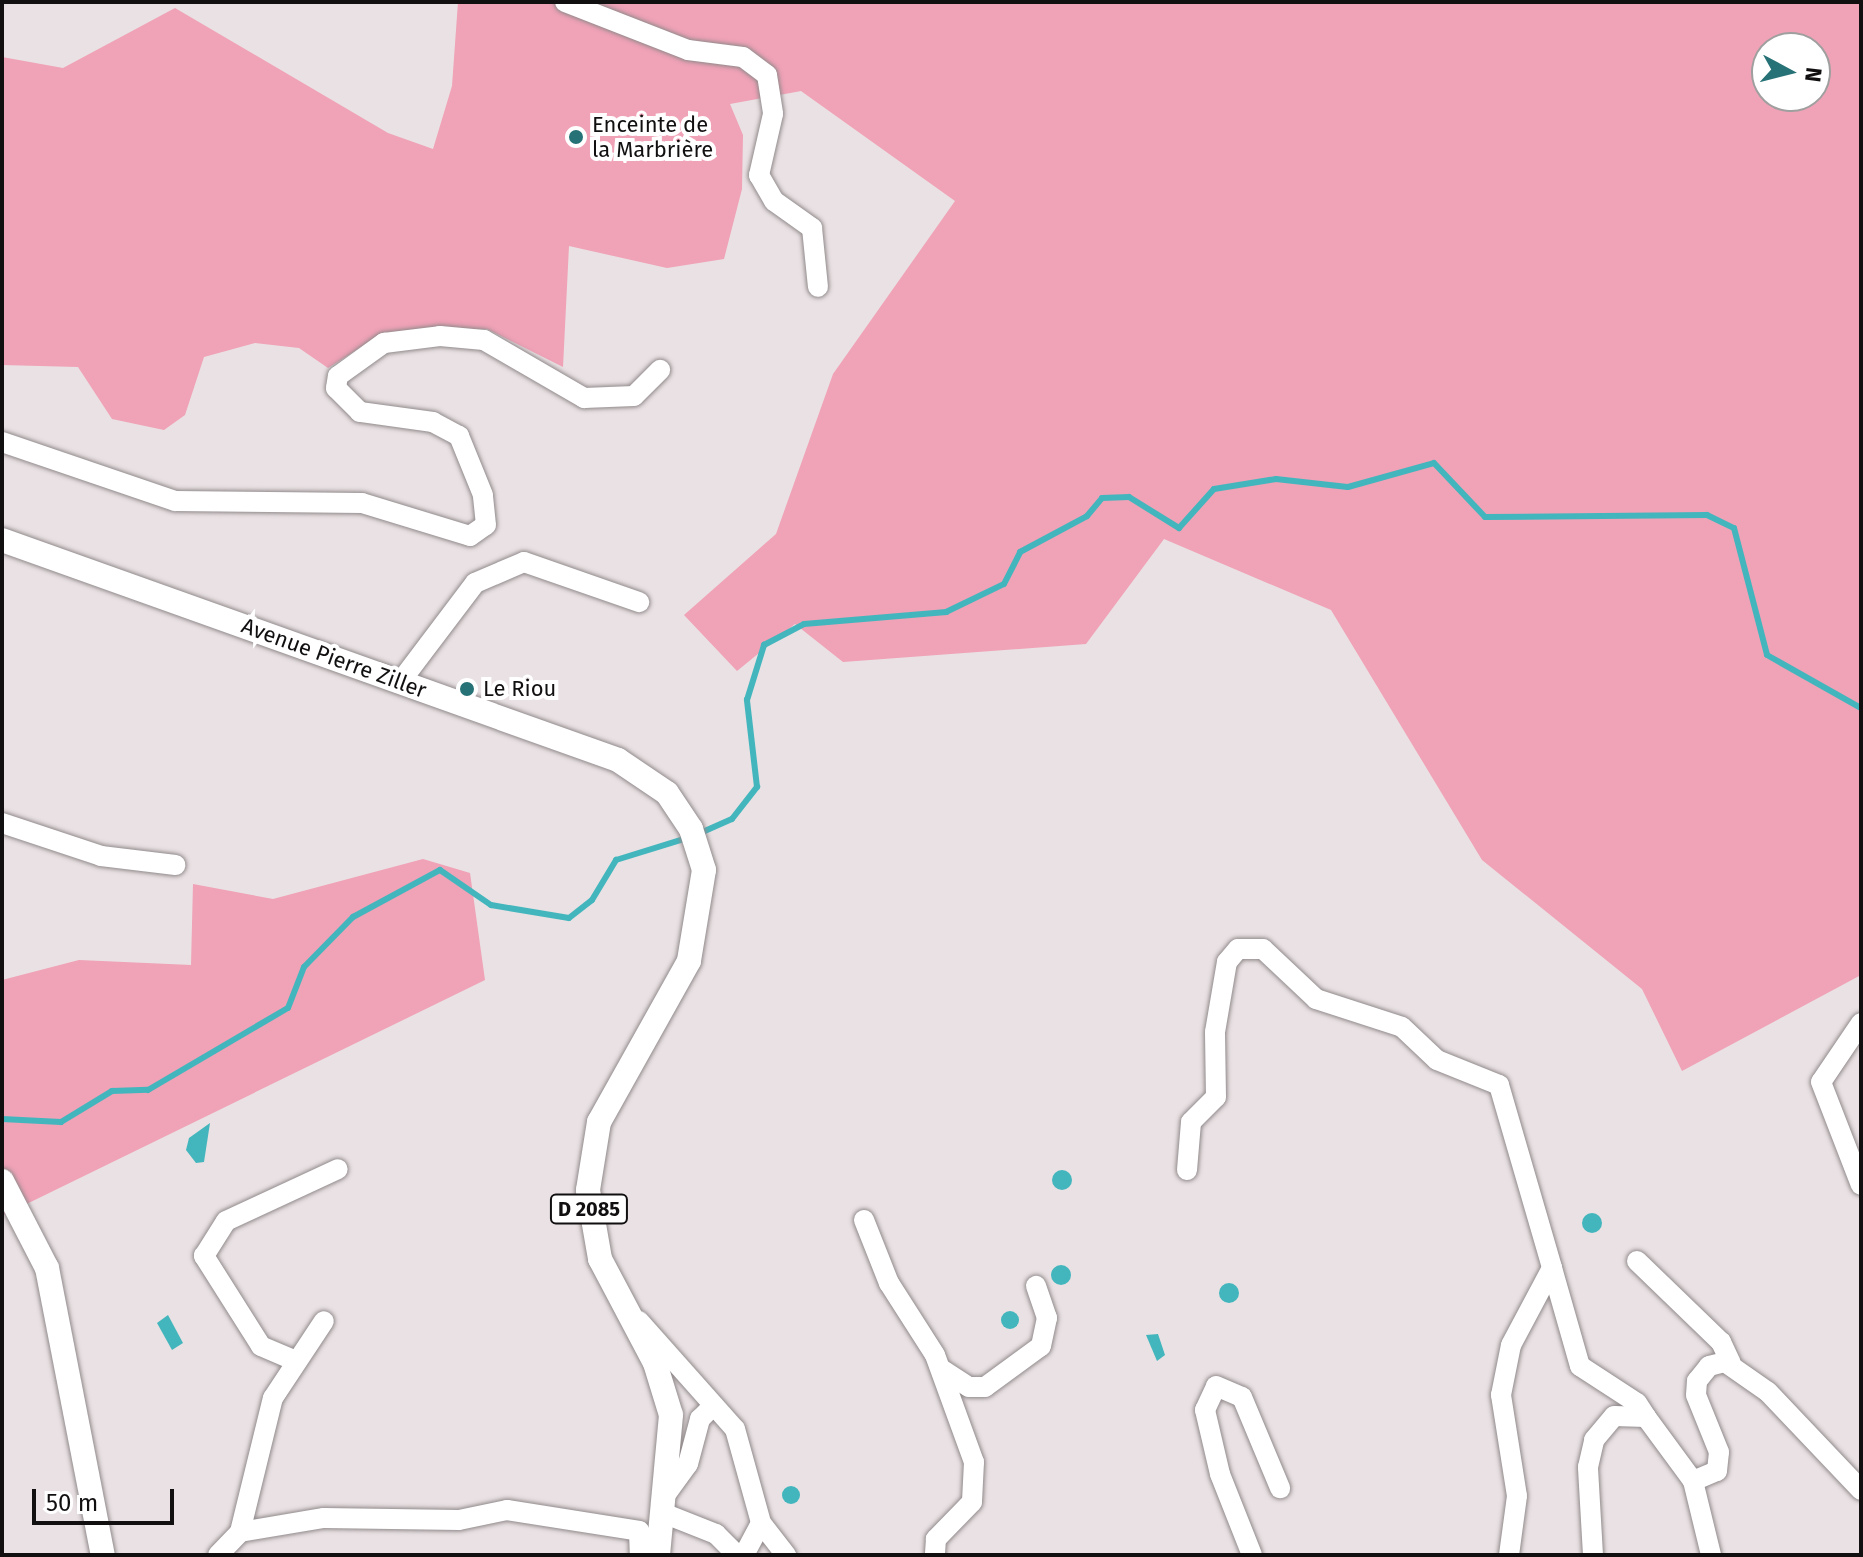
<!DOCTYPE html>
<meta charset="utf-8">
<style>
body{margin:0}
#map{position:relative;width:1863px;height:1557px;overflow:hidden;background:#e9e1e3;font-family:"Fira Sans",sans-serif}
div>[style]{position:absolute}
.green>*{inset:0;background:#f0a2b7}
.water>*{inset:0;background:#43b6bd}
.round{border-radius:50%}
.stream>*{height:6px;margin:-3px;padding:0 3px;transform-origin:3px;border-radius:3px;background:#43b6bd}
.roads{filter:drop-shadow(0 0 2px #918a8b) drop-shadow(0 0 2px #918a8b)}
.minor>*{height:20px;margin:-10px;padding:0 10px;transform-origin:10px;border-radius:10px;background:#fff}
.major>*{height:24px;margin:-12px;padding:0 12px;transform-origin:12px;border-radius:12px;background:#fff}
.dots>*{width:22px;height:22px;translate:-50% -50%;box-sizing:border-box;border:4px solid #fff;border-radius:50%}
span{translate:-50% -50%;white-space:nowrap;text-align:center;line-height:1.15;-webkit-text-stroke:8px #fff;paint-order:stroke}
.shield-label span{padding:2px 6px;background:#fff;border:2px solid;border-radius:6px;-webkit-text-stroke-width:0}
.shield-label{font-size:20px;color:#110f0f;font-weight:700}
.poi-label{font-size:22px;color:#110f0f}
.left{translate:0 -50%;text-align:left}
.street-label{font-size:22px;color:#110f0f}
.frame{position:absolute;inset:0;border:4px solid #110f0f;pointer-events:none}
.north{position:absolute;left:1751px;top:32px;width:80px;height:80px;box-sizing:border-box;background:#fff;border:2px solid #a09f9f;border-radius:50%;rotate:97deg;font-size:22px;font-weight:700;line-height:32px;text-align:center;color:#110f0f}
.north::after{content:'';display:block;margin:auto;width:28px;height:36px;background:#277276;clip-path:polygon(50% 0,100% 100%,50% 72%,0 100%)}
.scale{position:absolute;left:32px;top:1489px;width:142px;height:36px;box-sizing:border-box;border:4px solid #110f0f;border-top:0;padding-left:10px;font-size:24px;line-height:28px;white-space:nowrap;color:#110f0f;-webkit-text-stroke:6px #fff;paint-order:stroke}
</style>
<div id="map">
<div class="green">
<i style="clip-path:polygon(evenodd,458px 2px,1861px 2px,1861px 975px,1682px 1071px,1642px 989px,1482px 860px,1331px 610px,1164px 539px,1086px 644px,843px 662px,795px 624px,737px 671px,684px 615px,776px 534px,833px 374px,955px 201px,801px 91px,730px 104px,743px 135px,742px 189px,724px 259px,667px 268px,569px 246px,563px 367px,487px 329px,426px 331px,366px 344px,328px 368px,299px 348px,255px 343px,204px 357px,185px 415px,164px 430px,112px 419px,78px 367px,2px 365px,2px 57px,63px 68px,175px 8px,388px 133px,433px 149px,452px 86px,458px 2px,1767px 48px,1815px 48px,1815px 96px,1767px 96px,1767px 48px)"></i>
<i style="clip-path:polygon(423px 859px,470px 873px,485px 980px,2px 1216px,2px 980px,79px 960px,191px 965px,193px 884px,273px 899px)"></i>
</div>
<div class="water">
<i style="clip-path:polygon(210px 1123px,204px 1162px,196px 1163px,186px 1150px,189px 1138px)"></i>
<i class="round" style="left:1052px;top:1170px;width:20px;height:20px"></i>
<i class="round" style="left:1582px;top:1213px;width:20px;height:20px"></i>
<i class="round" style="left:1051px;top:1265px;width:20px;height:20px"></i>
<i class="round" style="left:1219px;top:1283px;width:20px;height:20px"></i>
<i class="round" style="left:1001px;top:1311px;width:18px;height:18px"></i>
<i style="clip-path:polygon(168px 1315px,183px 1343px,172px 1350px,157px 1323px)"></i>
<i style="clip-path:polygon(1158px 1334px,1165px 1355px,1157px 1361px,1146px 1335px)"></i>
<i class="round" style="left:782px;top:1486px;width:18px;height:18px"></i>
</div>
<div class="stream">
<i style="left:698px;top:834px;width:37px;rotate:-24deg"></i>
<i style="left:732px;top:819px;width:41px;rotate:-52deg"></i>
<i style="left:757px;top:787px;width:88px;rotate:-96.6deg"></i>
<i style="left:747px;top:700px;width:58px;rotate:-72.8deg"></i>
<i style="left:764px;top:645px;width:45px;rotate:-27.7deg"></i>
<i style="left:804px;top:624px;width:143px;rotate:-4.8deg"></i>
<i style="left:946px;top:612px;width:64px;rotate:-25.8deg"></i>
<i style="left:1004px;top:584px;width:36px;rotate:-63deg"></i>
<i style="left:1020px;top:552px;width:76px;rotate:-28.2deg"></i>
<i style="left:1087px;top:516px;width:23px;rotate:-50deg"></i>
<i style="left:1102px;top:498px;width:27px;rotate:-2deg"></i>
<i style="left:1129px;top:497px;width:59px;rotate:31.8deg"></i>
<i style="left:1179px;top:528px;width:52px;rotate:-48.1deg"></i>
<i style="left:1214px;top:489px;width:63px;rotate:-9.2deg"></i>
<i style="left:1276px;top:479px;width:72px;rotate:6.3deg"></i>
<i style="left:1348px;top:487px;width:89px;rotate:-15.6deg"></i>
<i style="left:1434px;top:463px;width:74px;rotate:46.6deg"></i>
<i style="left:1485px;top:517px;width:222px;rotate:-0.5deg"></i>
<i style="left:1707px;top:515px;width:30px;rotate:26deg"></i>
<i style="left:1734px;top:528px;width:131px;rotate:75.4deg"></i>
<i style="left:1767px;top:655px;width:108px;rotate:29.4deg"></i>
<i style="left:2px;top:1119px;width:59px;rotate:2.9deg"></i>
<i style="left:61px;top:1122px;width:60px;rotate:-31.3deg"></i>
<i style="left:112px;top:1091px;width:36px;rotate:-2deg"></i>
<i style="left:148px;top:1090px;width:162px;rotate:-30.4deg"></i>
<i style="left:288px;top:1008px;width:44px;rotate:-68.7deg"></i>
<i style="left:304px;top:967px;width:70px;rotate:-45.6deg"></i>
<i style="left:353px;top:917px;width:99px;rotate:-28.4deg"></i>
<i style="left:440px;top:870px;width:62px;rotate:34.5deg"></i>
<i style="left:491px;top:905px;width:79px;rotate:9.5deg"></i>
<i style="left:569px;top:918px;width:29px;rotate:-38deg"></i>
<i style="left:592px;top:900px;width:47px;rotate:-59deg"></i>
<i style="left:616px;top:860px;width:74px;rotate:-17.2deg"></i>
</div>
<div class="roads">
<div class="minor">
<i style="left:565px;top:2px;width:132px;rotate:21.3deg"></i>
<i style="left:688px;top:50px;width:55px;rotate:7.3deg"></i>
<i style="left:743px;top:57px;width:30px;rotate:37deg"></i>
<i style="left:767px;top:75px;width:39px;rotate:81deg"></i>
<i style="left:773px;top:114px;width:63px;rotate:102.9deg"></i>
<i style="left:759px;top:175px;width:30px;rotate:60deg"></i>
<i style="left:774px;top:201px;width:47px;rotate:35.4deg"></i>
<i style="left:812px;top:228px;width:59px;rotate:84.2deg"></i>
<i style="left:2px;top:442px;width:183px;rotate:18.8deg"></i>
<i style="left:175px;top:501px;width:187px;rotate:0.6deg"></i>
<i style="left:362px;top:503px;width:113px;rotate:17deg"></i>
<i style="left:470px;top:536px;width:19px;rotate:-35deg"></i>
<i style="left:486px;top:525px;width:30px;rotate:-96deg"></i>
<i style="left:483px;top:495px;width:64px;rotate:-112.1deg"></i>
<i style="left:459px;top:436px;width:30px;rotate:-152deg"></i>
<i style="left:433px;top:422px;width:74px;rotate:-172.2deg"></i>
<i style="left:360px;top:412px;width:34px;rotate:-135deg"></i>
<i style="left:336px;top:388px;width:12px;rotate:-81deg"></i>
<i style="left:338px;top:376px;width:57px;rotate:-35.7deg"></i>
<i style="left:384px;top:343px;width:56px;rotate:-7.1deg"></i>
<i style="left:440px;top:336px;width:44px;rotate:5.2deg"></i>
<i style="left:484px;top:340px;width:116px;rotate:30.1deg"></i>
<i style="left:584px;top:398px;width:50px;rotate:-2.3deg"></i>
<i style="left:634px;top:396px;width:37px;rotate:-45deg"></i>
<i style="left:401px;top:681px;width:123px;rotate:-52.9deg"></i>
<i style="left:475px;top:583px;width:53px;rotate:-23.2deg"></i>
<i style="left:524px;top:562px;width:122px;rotate:19.2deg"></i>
<i style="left:2px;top:823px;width:104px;rotate:18.4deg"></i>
<i style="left:101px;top:856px;width:75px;rotate:6.9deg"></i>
<i style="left:1861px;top:1023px;width:71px;rotate:124.1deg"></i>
<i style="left:1821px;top:1082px;width:110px;rotate:68.8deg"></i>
<i style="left:1187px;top:1170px;width:48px;rotate:-85.2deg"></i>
<i style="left:1191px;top:1122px;width:35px;rotate:-45deg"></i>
<i style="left:1216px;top:1097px;width:65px;rotate:-90.9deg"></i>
<i style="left:1215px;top:1032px;width:71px;rotate:-80.3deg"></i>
<i style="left:1227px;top:962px;width:17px;rotate:-50deg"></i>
<i style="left:1238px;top:949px;width:25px"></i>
<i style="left:1263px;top:949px;width:73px;rotate:43.3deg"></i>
<i style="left:1316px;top:999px;width:90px;rotate:18deg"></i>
<i style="left:1402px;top:1027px;width:48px;rotate:43.3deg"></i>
<i style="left:1437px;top:1060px;width:67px;rotate:22deg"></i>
<i style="left:1499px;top:1085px;width:191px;rotate:73.8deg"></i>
<i style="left:1552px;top:1268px;width:87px;rotate:118deg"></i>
<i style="left:1511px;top:1345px;width:51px;rotate:101.3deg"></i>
<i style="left:1501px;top:1395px;width:102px;rotate:81deg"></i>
<i style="left:1517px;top:1496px;width:60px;rotate:97.7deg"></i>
<i style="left:864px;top:1220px;width:68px;rotate:68.4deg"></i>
<i style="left:889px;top:1283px;width:85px;rotate:57.4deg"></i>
<i style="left:935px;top:1355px;width:114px;rotate:70deg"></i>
<i style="left:974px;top:1462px;width:40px;rotate:92.9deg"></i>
<i style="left:972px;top:1502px;width:52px;rotate:134.2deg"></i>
<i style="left:936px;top:1539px;width:16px;rotate:94deg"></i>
<i style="left:1637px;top:1261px;width:117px;rotate:44deg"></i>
<i style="left:1721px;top:1342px;width:23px;rotate:65deg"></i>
<i style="left:1552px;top:1268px;width:102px;rotate:74.1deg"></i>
<i style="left:1580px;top:1366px;width:68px;rotate:33deg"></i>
<i style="left:1637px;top:1403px;width:17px;rotate:57deg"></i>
<i style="left:639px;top:1321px;width:144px;rotate:48.4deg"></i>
<i style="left:735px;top:1429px;width:98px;rotate:74.5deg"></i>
<i style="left:761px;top:1523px;width:41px;rotate:52deg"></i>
<i style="left:296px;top:1361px;width:38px;rotate:-157deg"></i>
<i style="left:261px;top:1346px;width:107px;rotate:-122.3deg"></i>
<i style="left:204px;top:1256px;width:41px;rotate:-57.8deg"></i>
<i style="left:226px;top:1221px;width:123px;rotate:-24.9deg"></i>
<i style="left:941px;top:1369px;width:33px;rotate:33deg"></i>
<i style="left:969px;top:1387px;width:16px"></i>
<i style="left:985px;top:1387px;width:69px;rotate:-36.2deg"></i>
<i style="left:1041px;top:1346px;width:29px;rotate:-78deg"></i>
<i style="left:1047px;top:1318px;width:34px;rotate:-109deg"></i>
<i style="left:1693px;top:1481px;width:26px;rotate:-23deg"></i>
<i style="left:1717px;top:1471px;width:19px;rotate:-84deg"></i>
<i style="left:1719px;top:1452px;width:61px;rotate:-112deg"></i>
<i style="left:1696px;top:1395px;width:14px;rotate:-86deg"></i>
<i style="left:1697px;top:1381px;width:19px;rotate:-51deg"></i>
<i style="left:1709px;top:1366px;width:16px;rotate:-14deg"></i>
<i style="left:1725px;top:1362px;width:52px;rotate:34.9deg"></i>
<i style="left:1768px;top:1392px;width:135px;rotate:46.5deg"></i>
<i style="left:1693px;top:1481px;width:76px;rotate:76.3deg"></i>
<i style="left:666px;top:1494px;width:37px;rotate:-54deg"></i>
<i style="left:688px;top:1464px;width:47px;rotate:-75.1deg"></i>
<i style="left:700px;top:1419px;width:18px;rotate:-45deg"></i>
<i style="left:663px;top:1513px;width:57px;rotate:21.6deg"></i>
<i style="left:716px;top:1534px;width:30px;rotate:45deg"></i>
<i style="left:240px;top:1532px;width:138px;rotate:-76.2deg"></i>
<i style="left:273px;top:1398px;width:92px;rotate:-56.5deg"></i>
<i style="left:218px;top:1555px;width:32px;rotate:-46deg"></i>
<i style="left:240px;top:1532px;width:85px;rotate:-9.5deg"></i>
<i style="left:324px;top:1518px;width:135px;rotate:0.8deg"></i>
<i style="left:459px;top:1520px;width:49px;rotate:-11.8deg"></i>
<i style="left:507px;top:1510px;width:134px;rotate:9deg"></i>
<i style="left:639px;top:1531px;width:24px;rotate:88deg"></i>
<i style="left:744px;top:1555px;width:36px;rotate:-62deg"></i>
<i style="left:1252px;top:1555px;width:87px;rotate:-111.6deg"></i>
<i style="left:1220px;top:1474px;width:66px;rotate:-103.2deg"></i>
<i style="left:1205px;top:1410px;width:26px;rotate:-65deg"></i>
<i style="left:1216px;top:1386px;width:28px;rotate:23deg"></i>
<i style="left:1242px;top:1397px;width:99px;rotate:67.3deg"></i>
<i style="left:1593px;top:1555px;width:88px;rotate:-93.3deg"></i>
<i style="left:1588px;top:1467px;width:28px;rotate:-77deg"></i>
<i style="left:1594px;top:1440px;width:31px;rotate:-50deg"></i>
<i style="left:1614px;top:1416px;width:32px;rotate:2deg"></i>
<i style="left:1646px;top:1417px;width:79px;rotate:53.7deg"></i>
</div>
<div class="major">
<i style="left:2px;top:540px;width:654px;rotate:19.65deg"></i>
<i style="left:618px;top:760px;width:59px;rotate:34deg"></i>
<i style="left:667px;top:793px;width:43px;rotate:56.3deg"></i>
<i style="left:691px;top:829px;width:43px;rotate:72.4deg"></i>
<i style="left:704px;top:870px;width:92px;rotate:99.4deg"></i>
<i style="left:689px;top:961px;width:184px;rotate:119.2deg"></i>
<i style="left:599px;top:1122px;width:69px;rotate:99.2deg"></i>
<i style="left:588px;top:1190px;width:70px;rotate:80.1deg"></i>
<i style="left:600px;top:1259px;width:118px;rotate:62.1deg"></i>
<i style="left:655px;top:1363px;width:54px;rotate:72.9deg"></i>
<i style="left:671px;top:1415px;width:141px;rotate:95.3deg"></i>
<i style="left:2px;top:1181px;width:98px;rotate:62.7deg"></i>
<i style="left:47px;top:1268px;width:292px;rotate:79deg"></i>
</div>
</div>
<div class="dots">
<i style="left:576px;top:137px;background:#277276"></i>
<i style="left:467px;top:689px;background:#277276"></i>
</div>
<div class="shield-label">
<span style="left:589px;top:1209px">D 2085</span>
</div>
<div class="poi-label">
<span class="left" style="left:592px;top:137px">Enceinte de<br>la Marbrière</span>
<span class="left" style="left:483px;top:689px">Le Riou</span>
</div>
<div class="street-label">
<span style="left:334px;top:658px;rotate:20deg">Avenue Pierre Ziller</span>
</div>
<div class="frame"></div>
<div class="north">N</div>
<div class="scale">50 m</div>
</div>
